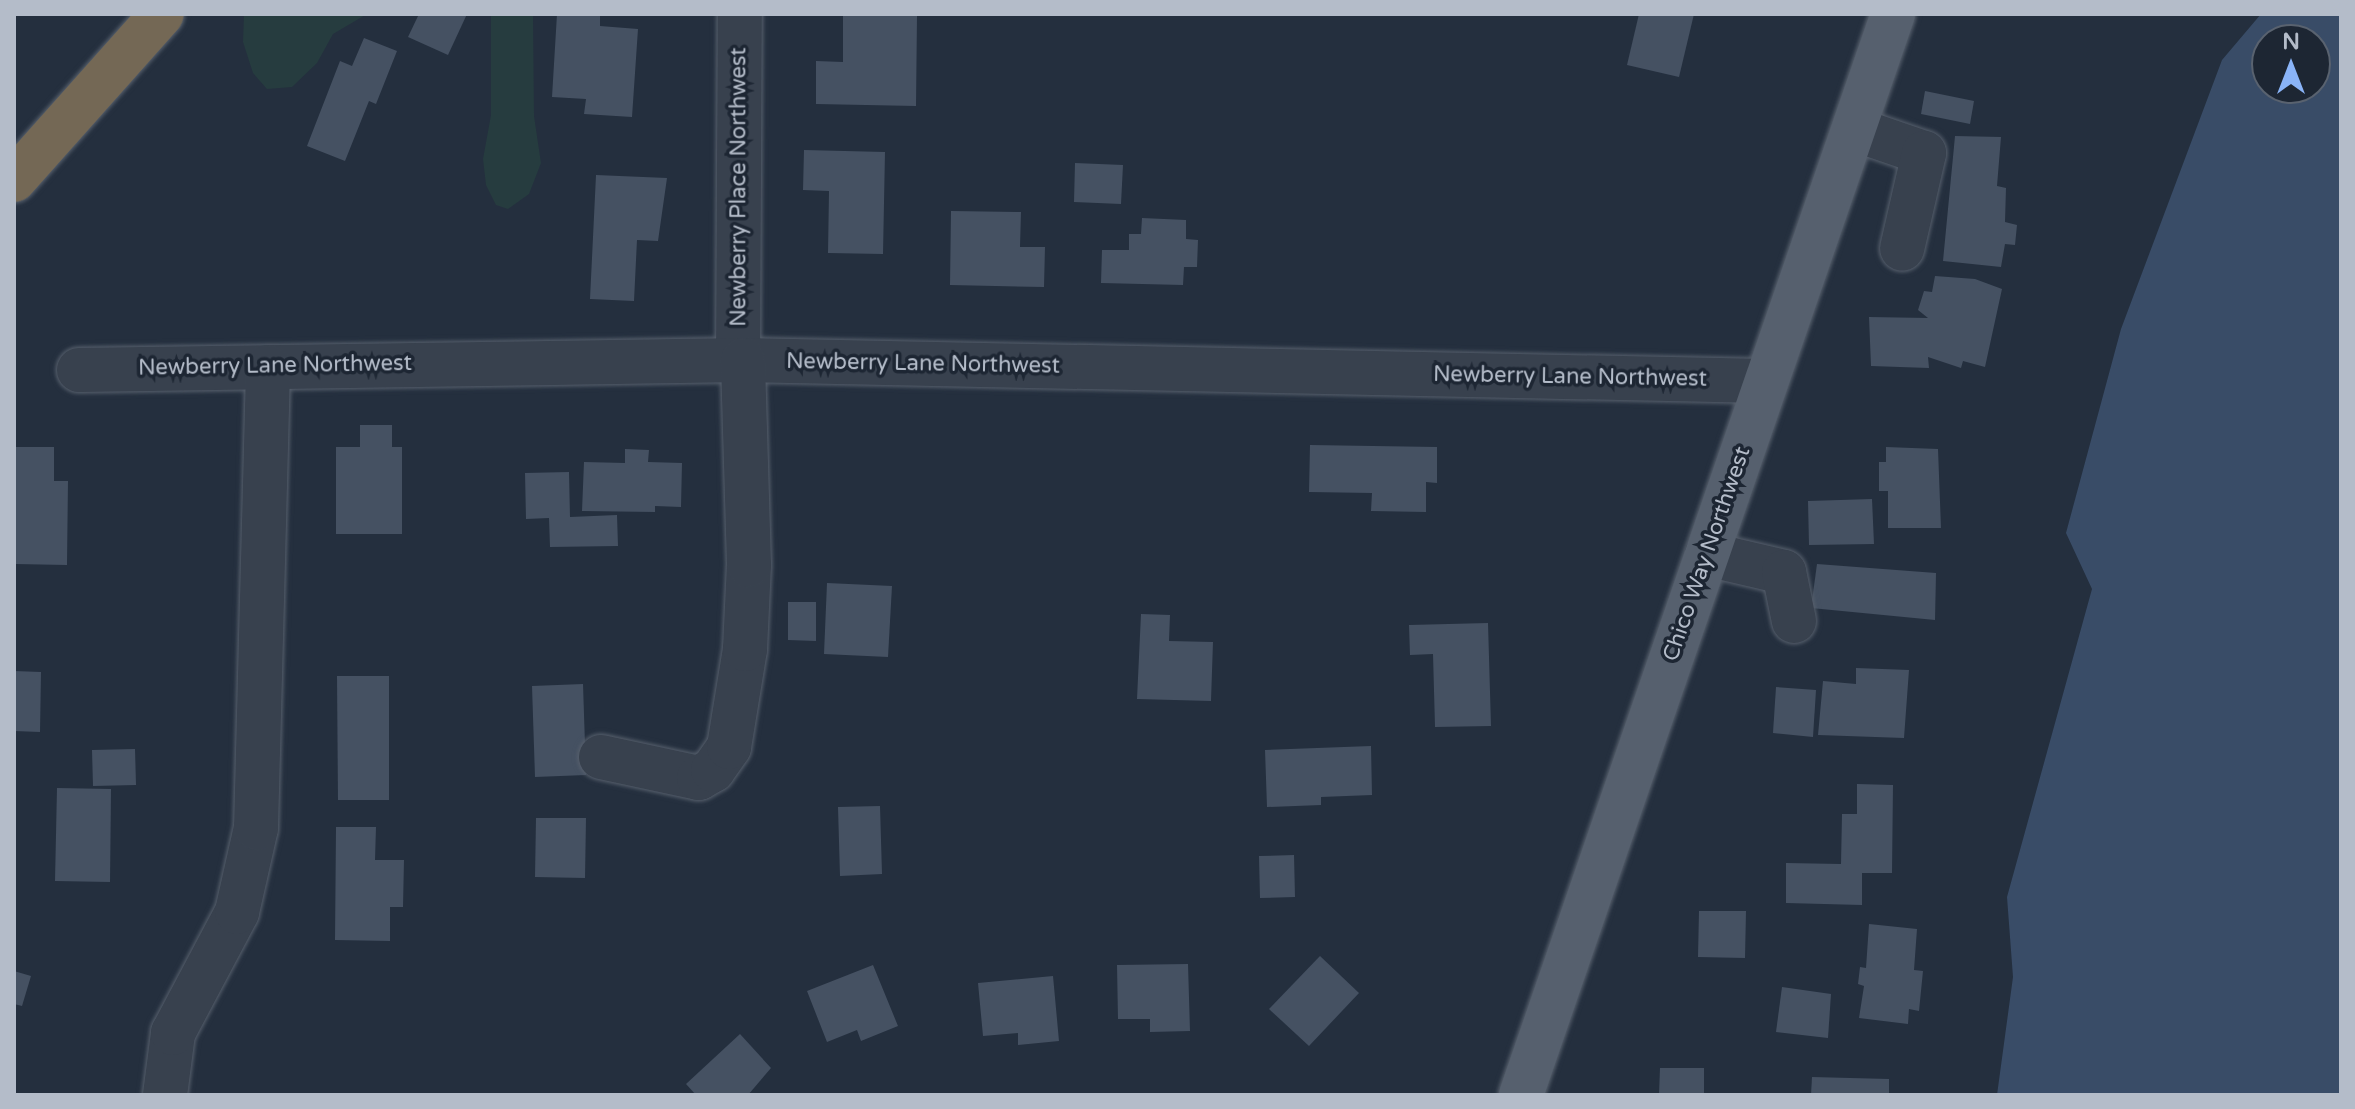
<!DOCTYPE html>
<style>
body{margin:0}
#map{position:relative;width:2355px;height:1109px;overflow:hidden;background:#242f3e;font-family:"Varela Round",sans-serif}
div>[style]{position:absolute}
.green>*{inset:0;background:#263c3f}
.water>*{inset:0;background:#394c67}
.building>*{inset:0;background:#455162}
.roads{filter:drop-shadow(0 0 2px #565f6c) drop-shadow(0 0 2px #565f6c)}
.minor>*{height:44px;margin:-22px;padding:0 22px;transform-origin:22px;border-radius:22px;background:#38414e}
.major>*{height:44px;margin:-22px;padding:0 22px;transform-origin:22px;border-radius:22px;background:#56606e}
.highway>*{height:44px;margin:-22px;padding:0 22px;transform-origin:22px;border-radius:22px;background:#746855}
span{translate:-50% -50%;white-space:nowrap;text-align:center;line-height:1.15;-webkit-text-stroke:7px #1d2633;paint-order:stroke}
.street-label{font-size:22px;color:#b4bcc9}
.frame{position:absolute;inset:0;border:16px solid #b4bcc9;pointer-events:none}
.north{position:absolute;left:2251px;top:24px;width:80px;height:80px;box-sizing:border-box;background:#1d2633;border:2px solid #59626f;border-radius:50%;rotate:0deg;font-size:22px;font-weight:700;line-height:32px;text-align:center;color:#b4bcc9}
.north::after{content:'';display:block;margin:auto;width:28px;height:36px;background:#8ab4f8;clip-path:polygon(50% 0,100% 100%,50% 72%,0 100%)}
</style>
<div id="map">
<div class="green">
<i style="clip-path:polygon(244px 14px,367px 14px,333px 34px,317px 63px,292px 87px,267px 89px,253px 73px,243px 42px)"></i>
<i style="clip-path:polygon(491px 14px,533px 14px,534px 116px,541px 163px,529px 194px,508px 209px,496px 205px,486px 185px,483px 159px,491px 115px)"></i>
</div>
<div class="water">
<i style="clip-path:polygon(evenodd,2261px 14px,2341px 14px,2341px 1095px,1997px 1095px,2013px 977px,2007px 897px,2092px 589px,2066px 533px,2121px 329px,2222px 60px,2261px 14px,2267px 40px,2315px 40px,2315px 88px,2267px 88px,2267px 40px)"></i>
</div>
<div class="building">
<i style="clip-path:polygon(419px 14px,467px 14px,448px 55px,408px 37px)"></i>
<i style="clip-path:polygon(557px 14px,600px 14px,600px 26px,638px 29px,632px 117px,584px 114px,586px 99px,552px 97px)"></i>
<i style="clip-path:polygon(1639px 14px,1694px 14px,1679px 77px,1627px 65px)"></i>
<i style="clip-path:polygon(843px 15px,917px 16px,916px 106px,816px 104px,816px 61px,843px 62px)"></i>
<i style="clip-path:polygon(364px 38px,397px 51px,376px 104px,369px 101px,345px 161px,307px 146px,340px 61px,352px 66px)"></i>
<i style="clip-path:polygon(1925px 91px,1974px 101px,1970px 124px,1921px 114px)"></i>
<i style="clip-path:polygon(1955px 136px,2001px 137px,1997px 186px,2006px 188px,2005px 222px,2017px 225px,2015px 245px,2005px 244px,2001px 267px,1943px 261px)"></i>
<i style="clip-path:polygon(804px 150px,885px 152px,883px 254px,828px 253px,829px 191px,803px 190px)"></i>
<i style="clip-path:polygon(1075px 163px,1123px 165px,1121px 204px,1074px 202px)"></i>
<i style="clip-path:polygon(596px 175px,667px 178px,658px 241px,637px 240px,634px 301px,590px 299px)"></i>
<i style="clip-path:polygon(951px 211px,1021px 212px,1020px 247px,1045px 247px,1044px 287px,950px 285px)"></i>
<i style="clip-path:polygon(1142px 218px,1186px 220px,1186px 239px,1198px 240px,1197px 267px,1184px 267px,1183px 285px,1101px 283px,1102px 250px,1129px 250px,1129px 234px,1141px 234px)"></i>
<i style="clip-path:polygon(1935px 276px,1975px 279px,2002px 289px,1985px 367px,1963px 361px,1961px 368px,1928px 357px,1929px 368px,1871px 366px,1869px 317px,1928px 318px,1918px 310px,1924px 291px,1932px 292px)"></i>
<i style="clip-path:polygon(360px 425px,392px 425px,392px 447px,402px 447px,402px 534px,336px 534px,336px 447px,360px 447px)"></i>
<i style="clip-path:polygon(1310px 445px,1437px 447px,1437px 483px,1426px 482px,1426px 512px,1371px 511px,1372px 493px,1309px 492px)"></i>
<i style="clip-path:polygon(16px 447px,54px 447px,54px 481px,68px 481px,67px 565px,15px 564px)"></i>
<i style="clip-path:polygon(1886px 447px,1938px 449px,1941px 528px,1888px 528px,1888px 491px,1879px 491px,1879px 462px,1886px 462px)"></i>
<i style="clip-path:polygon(625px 449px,649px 450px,648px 462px,682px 463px,681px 507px,655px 506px,655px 512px,582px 511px,584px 462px,625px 463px)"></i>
<i style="clip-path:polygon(569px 472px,570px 517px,617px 515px,618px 546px,550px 547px,549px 518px,526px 519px,525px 473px)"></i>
<i style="clip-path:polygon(1872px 499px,1874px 544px,1809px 545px,1808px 501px)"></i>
<i style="clip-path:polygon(1817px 564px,1936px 573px,1935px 620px,1811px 608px)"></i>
<i style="clip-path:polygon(827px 583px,892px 586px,888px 657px,824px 654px)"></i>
<i style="clip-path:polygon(788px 602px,816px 602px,816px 641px,788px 640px)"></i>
<i style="clip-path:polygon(1141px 614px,1170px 615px,1169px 641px,1213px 642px,1211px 701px,1137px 699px)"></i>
<i style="clip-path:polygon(1488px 623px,1491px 726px,1435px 727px,1433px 654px,1410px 655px,1409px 625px)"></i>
<i style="clip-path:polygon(1856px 668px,1909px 670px,1904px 738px,1818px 735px,1823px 681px,1856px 684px)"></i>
<i style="clip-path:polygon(14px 671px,41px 672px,40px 732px,14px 731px)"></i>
<i style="clip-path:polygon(337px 676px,389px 676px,389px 800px,338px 800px)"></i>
<i style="clip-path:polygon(583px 684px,586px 775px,535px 777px,532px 686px)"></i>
<i style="clip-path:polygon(1776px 687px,1816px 690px,1813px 737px,1773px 733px)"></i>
<i style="clip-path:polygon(1371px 746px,1372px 795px,1321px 797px,1321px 805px,1267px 807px,1265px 750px)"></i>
<i style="clip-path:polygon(135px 749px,136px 785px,93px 786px,92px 750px)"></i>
<i style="clip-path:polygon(1857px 784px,1893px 785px,1892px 873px,1862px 873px,1862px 905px,1786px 903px,1786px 863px,1841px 864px,1842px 814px,1857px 814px)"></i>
<i style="clip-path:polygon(57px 788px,111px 789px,110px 882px,55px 881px)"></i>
<i style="clip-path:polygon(880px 806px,882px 874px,840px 876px,838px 807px)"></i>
<i style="clip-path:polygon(536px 818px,586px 818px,585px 878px,535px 877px)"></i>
<i style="clip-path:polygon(336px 827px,376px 827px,375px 860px,404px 860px,403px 907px,390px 907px,390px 941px,335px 940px)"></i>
<i style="clip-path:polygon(1294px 855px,1295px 897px,1260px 898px,1259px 856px)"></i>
<i style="clip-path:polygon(1699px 911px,1746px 911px,1745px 958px,1698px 957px)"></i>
<i style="clip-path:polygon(1869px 924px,1917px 929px,1914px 970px,1923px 971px,1919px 1011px,1909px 1009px,1908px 1024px,1859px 1018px,1864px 986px,1858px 984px,1860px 967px,1866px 968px)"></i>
<i style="clip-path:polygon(1320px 956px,1359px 993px,1309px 1046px,1269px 1009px)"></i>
<i style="clip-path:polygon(1188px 964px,1190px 1031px,1150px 1032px,1150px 1019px,1118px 1019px,1117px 965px)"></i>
<i style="clip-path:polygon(873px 965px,898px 1026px,861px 1041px,857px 1030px,827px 1042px,807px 991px)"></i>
<i style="clip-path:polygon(14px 971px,31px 976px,22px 1006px,14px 1004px)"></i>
<i style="clip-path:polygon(1053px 976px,1059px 1041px,1018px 1045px,1018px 1033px,983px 1036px,978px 983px)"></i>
<i style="clip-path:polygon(1782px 987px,1831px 994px,1828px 1038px,1776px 1032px)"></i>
<i style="clip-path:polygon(740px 1034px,771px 1068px,748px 1095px,696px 1095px,686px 1084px)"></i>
<i style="clip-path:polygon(1660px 1068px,1704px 1068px,1704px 1095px,1659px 1095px)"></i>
<i style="clip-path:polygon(1812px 1077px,1889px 1079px,1889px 1095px,1811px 1095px)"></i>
</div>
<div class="roads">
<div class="minor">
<i style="left:1854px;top:129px;width:74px;rotate:18.9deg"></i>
<i style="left:1924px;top:153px;width:98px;rotate:102.9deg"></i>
<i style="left:738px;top:360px;width:346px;rotate:-89.7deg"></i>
<i style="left:79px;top:370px;width:664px;rotate:-0.86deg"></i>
<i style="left:743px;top:360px;width:1023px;rotate:1.18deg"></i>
<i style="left:1707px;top:554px;width:79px;rotate:13.2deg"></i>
<i style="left:1784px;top:572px;width:50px;rotate:78.5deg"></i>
<i style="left:601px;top:757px;width:100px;rotate:12.1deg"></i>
<i style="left:699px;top:778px;width:16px;rotate:-30deg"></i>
<i style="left:713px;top:770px;width:28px;rotate:-55deg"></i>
<i style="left:729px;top:747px;width:99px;rotate:-80.7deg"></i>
<i style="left:745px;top:649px;width:84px;rotate:-87.3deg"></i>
<i style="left:749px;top:565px;width:205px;rotate:-91.7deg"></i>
<i style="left:165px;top:1095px;width:63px;rotate:-82.6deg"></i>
<i style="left:173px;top:1033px;width:137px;rotate:-62.1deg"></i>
<i style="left:237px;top:912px;width:86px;rotate:-77.3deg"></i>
<i style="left:256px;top:828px;width:461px;rotate:-88.5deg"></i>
</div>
<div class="major">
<i style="left:1521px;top:1095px;width:1143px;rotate:-71.01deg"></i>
</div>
<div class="highway">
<i style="left:14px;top:180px;width:222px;rotate:-48.3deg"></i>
</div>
</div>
<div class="street-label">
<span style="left:739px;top:187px;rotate:-90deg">Newberry Place Northwest</span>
<span style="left:923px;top:364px;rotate:1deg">Newberry Lane Northwest</span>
<span style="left:275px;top:366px;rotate:-1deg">Newberry Lane Northwest</span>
<span style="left:1570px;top:377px;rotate:1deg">Newberry Lane Northwest</span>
<span style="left:1707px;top:554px;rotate:-71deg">Chico Way Northwest</span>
</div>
<div class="frame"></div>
<div class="north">N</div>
</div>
